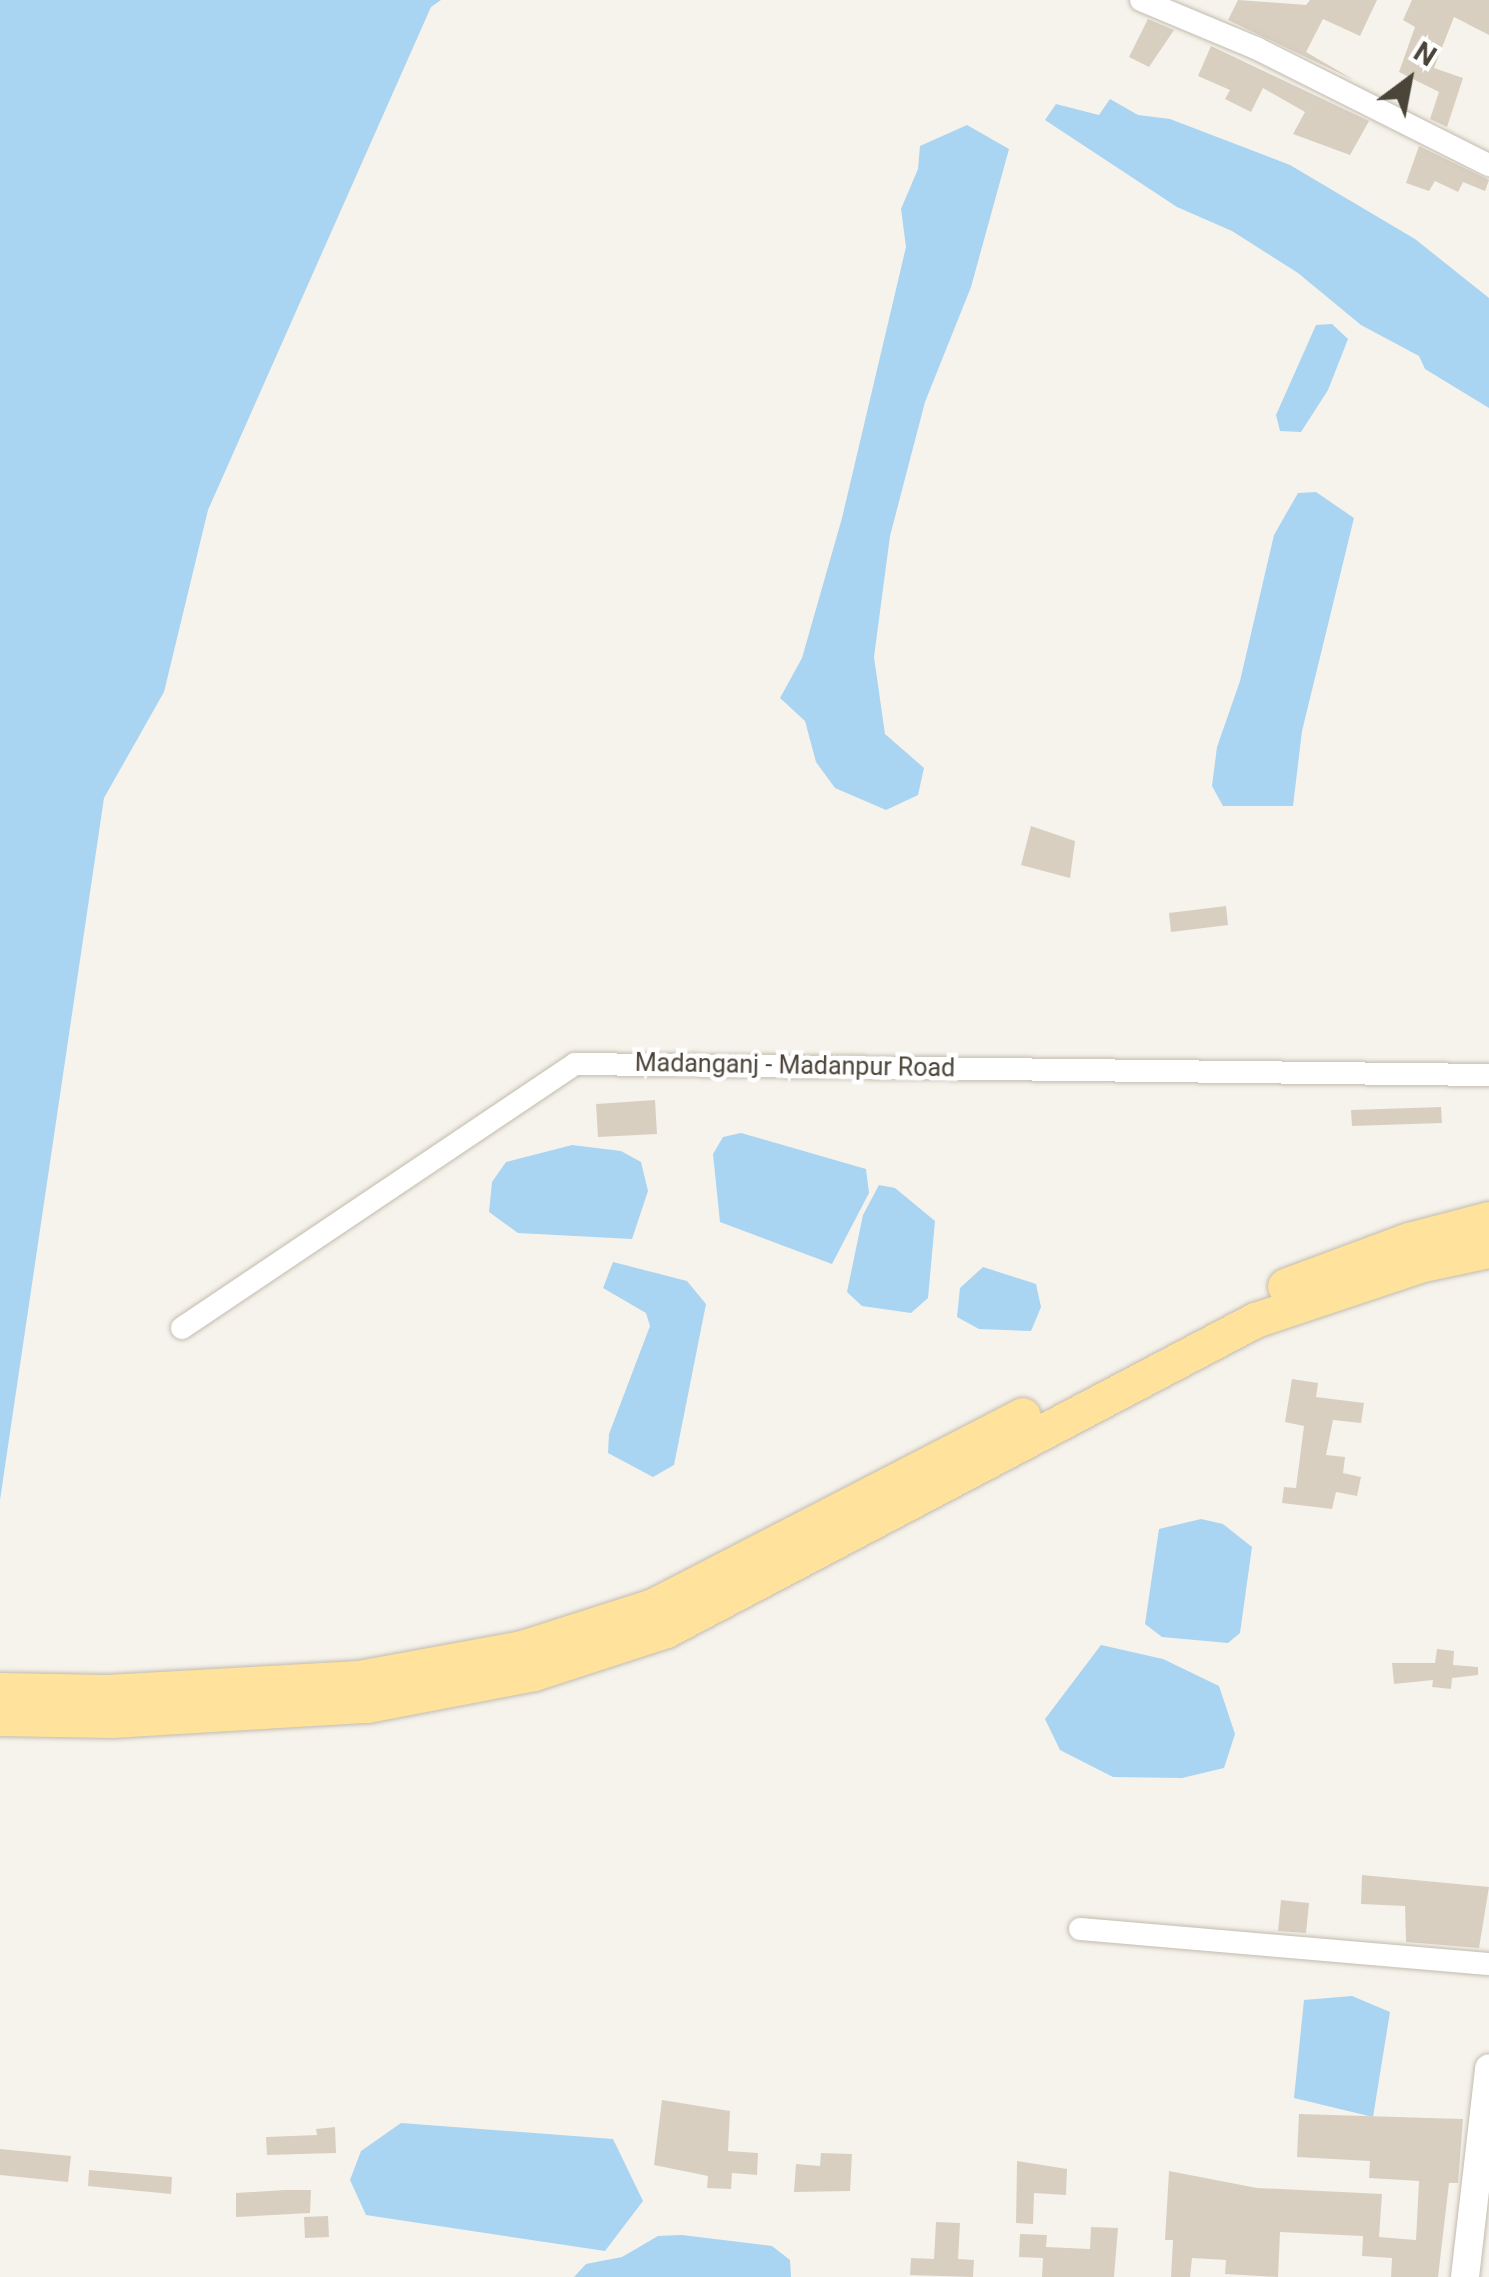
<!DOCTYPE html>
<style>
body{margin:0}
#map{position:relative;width:1489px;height:2277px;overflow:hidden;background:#f6f3ec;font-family:Roboto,sans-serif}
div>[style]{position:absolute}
.water>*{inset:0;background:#a9d4f2}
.building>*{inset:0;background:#d8cfc1}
.roads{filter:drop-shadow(0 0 2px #c2bbae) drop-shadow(0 0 2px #c2bbae)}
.minor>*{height:22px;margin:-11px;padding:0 11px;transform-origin:11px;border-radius:11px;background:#fff}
.tertiary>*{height:28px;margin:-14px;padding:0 14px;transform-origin:14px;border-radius:14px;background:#fff}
.primary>*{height:35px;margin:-17.5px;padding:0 17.5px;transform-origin:17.5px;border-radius:17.5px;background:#ffe39c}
span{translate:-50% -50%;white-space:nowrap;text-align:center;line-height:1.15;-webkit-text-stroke:9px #fff;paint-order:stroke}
.street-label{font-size:25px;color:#4b4439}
.north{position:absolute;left:1359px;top:30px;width:100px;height:100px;-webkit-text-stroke:8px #fff;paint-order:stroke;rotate:32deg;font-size:28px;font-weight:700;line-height:40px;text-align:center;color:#4b4439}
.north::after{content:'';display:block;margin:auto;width:35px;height:45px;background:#4b4439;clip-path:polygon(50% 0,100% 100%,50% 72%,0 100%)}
</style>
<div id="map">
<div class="water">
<i style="clip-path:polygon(0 0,441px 0,431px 7px,208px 510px,164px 692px,104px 798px,0 1500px)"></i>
<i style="clip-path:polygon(1110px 99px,1138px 115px,1170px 119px,1290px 165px,1415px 239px,1489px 298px,1489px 408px,1425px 369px,1419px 356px,1361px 325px,1298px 273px,1232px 231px,1177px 207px,1045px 120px,1056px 104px,1099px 115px)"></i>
<i style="clip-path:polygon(967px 125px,1009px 149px,971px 287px,925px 402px,890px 536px,874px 657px,885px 734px,924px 768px,918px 795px,886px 810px,835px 788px,816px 762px,805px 721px,780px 698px,802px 658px,842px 518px,906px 247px,901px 209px,918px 169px,920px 146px)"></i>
<i style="clip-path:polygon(1332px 324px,1348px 339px,1328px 390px,1301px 432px,1280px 431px,1276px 415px,1316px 325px)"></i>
<i style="clip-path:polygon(1316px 492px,1354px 518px,1302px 731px,1293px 806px,1223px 806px,1212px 786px,1217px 747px,1240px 681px,1274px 535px,1298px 493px)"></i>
<i style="clip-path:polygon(741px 1133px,866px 1169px,869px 1193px,832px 1264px,720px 1222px,713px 1154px,723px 1137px)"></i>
<i style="clip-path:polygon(572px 1145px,621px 1151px,641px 1162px,648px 1191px,632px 1239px,518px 1233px,489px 1212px,492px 1182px,506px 1162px)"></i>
<i style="clip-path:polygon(879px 1185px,895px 1188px,935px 1221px,928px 1298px,911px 1313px,862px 1306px,847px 1292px,863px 1215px)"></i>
<i style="clip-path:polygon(613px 1262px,687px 1281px,706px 1304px,674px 1465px,653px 1477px,608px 1453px,609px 1434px,650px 1326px,646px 1313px,603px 1288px)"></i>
<i style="clip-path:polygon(983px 1267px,1036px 1284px,1041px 1307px,1031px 1331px,979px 1329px,957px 1317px,960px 1288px)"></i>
<i style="clip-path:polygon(1201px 1519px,1223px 1524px,1252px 1547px,1240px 1633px,1228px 1643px,1162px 1637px,1145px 1624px,1159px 1529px)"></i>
<i style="clip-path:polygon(1101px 1645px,1163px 1659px,1219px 1686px,1235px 1734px,1224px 1768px,1182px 1778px,1113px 1777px,1060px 1750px,1045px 1719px)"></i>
<i style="clip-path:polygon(1352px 1996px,1390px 2012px,1373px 2117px,1294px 2098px,1304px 2000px)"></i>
<i style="clip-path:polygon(401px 2123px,613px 2139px,643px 2201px,605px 2251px,366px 2215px,350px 2180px,361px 2151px)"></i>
<i style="clip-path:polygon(682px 2235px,772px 2246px,790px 2260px,791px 2277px,574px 2277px,586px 2264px,622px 2257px,658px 2236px)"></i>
</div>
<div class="building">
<i style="clip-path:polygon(1238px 0,1306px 5px,1310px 0,1377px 0,1360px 36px,1323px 19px,1306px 52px,1354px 80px,1228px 20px)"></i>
<i style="clip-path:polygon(1412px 0,1489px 0,1489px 35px,1454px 17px,1434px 68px,1463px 78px,1447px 127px,1430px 119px,1439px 92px,1399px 72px,1415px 27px,1403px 20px)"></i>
<i style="clip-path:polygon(1148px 19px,1174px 30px,1149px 67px,1129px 57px)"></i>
<i style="clip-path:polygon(1211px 46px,1369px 121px,1350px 155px,1293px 134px,1305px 112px,1263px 88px,1251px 112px,1225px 99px,1230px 90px,1198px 76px)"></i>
<i style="clip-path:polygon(1419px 146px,1489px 180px,1485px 191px,1463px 182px,1458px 192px,1435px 181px,1429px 191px,1406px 183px)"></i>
<i style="clip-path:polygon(1031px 826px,1075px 841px,1070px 878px,1021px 865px)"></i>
<i style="clip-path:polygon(1226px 906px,1228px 925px,1171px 932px,1169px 913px)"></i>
<i style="clip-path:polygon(655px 1100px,657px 1134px,598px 1137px,596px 1104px)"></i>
<i style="clip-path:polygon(1441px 1107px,1442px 1123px,1352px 1126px,1351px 1110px)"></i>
<i style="clip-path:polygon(1292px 1379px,1318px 1383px,1316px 1397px,1364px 1403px,1361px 1423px,1333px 1420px,1326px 1455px,1345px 1457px,1343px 1473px,1361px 1477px,1357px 1496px,1336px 1492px,1332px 1509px,1282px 1503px,1284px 1487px,1296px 1488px,1304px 1426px,1285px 1422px)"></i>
<i style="clip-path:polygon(1437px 1649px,1454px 1651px,1453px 1665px,1478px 1667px,1478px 1675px,1452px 1678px,1451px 1689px,1432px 1687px,1433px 1680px,1394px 1684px,1392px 1663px,1435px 1663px)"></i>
<i style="clip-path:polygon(1362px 1875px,1489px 1887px,1479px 1948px,1406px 1942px,1405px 1906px,1361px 1904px)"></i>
<i style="clip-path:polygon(1281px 1900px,1309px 1903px,1306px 1933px,1278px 1931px)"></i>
<i style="clip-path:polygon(662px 2100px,730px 2111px,728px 2151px,758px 2153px,757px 2175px,732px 2173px,731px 2189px,707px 2188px,708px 2176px,654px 2165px)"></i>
<i style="clip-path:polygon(1299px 2114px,1463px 2119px,1458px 2183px,1449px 2183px,1438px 2277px,1391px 2277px,1392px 2258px,1362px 2256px,1363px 2236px,1280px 2232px,1278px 2277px,1225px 2274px,1226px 2260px,1192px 2258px,1190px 2277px,1171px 2277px,1173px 2240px,1165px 2240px,1169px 2171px,1257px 2188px,1382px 2194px,1379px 2237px,1416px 2240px,1419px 2181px,1369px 2178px,1370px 2161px,1297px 2157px)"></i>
<i style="clip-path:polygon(335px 2127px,336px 2153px,267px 2155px,266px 2137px,317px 2135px,316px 2129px)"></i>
<i style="clip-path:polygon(0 2149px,71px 2156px,68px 2182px,0 2175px)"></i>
<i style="clip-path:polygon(821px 2153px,852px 2154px,850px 2191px,794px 2192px,796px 2164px,820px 2166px)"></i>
<i style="clip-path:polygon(1017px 2161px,1067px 2169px,1066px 2195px,1034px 2193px,1033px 2224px,1016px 2223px)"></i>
<i style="clip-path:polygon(89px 2170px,172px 2177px,171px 2194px,88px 2186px)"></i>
<i style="clip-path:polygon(285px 2190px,311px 2190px,310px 2213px,236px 2217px,236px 2193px)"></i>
<i style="clip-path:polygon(328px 2216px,329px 2237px,305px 2238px,304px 2217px)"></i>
<i style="clip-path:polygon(936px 2222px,960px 2223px,958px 2259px,974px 2260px,973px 2277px,910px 2275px,911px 2258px,934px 2259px)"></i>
<i style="clip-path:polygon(1091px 2227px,1118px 2228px,1114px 2277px,1042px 2277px,1043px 2258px,1019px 2257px,1020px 2234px,1047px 2235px,1046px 2247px,1090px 2249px)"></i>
</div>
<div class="roads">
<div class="minor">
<i style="left:1141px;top:0;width:125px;rotate:22.7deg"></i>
<i style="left:1256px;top:48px;width:261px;rotate:26.7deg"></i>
<i style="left:182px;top:1328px;width:473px;rotate:-33.9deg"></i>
<i style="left:575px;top:1064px;width:914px;rotate:0.69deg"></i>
<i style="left:1080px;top:1929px;width:410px;rotate:4.9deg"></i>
</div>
<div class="tertiary">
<i style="left:1465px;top:2277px;width:210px;rotate:-83.4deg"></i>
</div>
<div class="primary">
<i style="left:1285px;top:1286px;width:132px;rotate:-20.4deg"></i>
<i style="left:1409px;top:1240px;width:83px;rotate:-14.7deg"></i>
<i style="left:0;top:1690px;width:107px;rotate:1.1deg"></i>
<i style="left:107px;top:1692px;width:252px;rotate:-3.2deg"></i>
<i style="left:359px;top:1678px;width:166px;rotate:-10.4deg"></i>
<i style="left:522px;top:1648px;width:138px;rotate:-17.8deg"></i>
<i style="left:653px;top:1606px;width:416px;rotate:-27.3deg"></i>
<i style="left:0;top:1718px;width:111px;rotate:1deg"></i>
<i style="left:111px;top:1720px;width:256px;rotate:-3.4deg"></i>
<i style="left:367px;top:1705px;width:170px;rotate:-10.8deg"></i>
<i style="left:534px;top:1673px;width:139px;rotate:-18deg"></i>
<i style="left:666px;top:1630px;width:666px;rotate:-27.76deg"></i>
<i style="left:1255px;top:1320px;width:173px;rotate:-18.5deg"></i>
<i style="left:1419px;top:1265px;width:72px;rotate:-12.1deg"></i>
</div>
</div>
<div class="street-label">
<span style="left:795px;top:1066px;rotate:1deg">Madanganj - Madanpur Road</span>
</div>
<div class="north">N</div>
</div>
